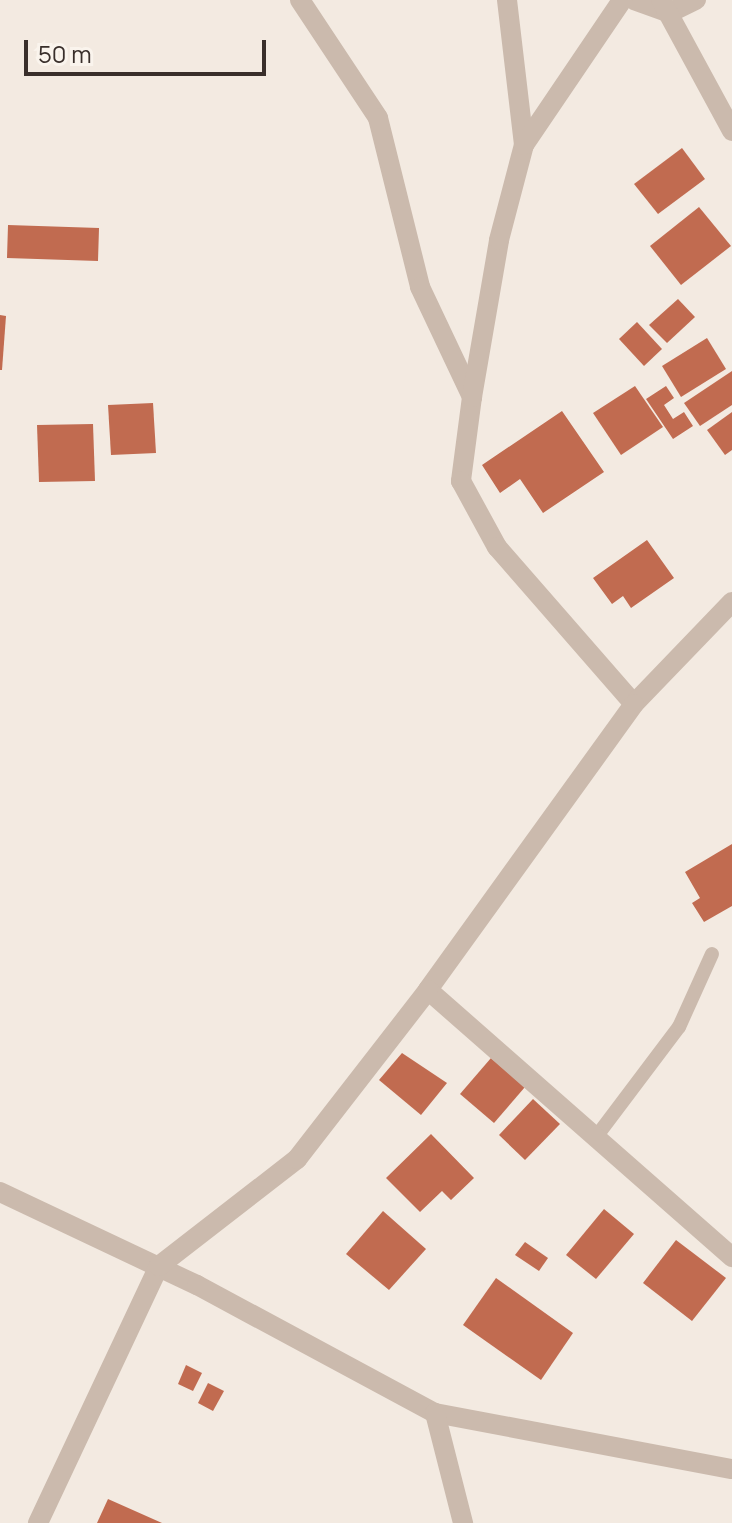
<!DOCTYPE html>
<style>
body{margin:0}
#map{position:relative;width:732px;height:1523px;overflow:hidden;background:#f3eae1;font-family:Manrope,sans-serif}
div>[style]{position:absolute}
.building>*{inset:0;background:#c16b50}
.service>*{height:14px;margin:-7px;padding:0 7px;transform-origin:7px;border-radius:7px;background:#cbbaad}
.minor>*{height:20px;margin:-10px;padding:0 10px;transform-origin:10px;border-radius:10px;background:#cbbaad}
span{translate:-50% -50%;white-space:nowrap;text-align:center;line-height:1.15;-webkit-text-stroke:8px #faf4ed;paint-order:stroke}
.scale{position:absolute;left:24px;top:40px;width:242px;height:36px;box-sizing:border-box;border:4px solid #392f2b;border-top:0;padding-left:10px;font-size:24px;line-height:28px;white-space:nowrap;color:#392f2b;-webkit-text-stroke:6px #faf4ed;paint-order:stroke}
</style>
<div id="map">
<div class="building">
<i style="clip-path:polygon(682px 148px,705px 179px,658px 214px,634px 184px)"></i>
<i style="clip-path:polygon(699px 207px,731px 246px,681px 285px,650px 246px)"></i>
<i style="clip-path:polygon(8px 225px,99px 228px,98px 261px,7px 258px)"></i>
<i style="clip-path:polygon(678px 299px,695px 317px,667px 343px,649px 325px)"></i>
<i style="clip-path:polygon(0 315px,6px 316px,2px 370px,0 370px)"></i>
<i style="clip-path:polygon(637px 322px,662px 349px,644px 366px,619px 339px)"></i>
<i style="clip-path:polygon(707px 338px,726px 369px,681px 397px,662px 366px)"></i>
<i style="clip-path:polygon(732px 371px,732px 405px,700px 426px,684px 403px)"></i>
<i style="clip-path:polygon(635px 386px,663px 427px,621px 455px,593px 413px)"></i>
<i style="clip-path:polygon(666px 386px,674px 398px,664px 405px,673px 419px,684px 412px,693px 426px,673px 439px,646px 399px)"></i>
<i style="clip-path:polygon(153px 403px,156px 453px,111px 455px,108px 405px)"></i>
<i style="clip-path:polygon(562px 411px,604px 472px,543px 513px,520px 479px,500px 493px,482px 465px)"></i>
<i style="clip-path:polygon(732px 412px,732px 450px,725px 455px,707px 430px)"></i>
<i style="clip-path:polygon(93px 424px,95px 481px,39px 482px,37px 425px)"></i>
<i style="clip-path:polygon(647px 540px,674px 578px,631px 608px,623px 596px,612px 604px,593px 578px)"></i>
<i style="clip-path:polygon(732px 844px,732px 906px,704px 922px,692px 903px,700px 898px,685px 872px)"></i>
<i style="clip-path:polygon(402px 1053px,447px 1083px,421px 1115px,379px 1080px)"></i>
<i style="clip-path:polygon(491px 1058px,525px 1087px,494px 1123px,460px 1094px)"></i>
<i style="clip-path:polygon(533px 1099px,560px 1124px,525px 1160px,499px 1135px)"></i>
<i style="clip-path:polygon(431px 1134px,474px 1178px,451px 1200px,442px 1191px,420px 1212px,386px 1178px)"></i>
<i style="clip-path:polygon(604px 1209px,634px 1234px,596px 1279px,566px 1255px)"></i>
<i style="clip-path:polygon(383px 1211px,426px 1249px,389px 1290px,346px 1254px)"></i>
<i style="clip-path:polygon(676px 1240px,726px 1278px,692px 1321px,643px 1283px)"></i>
<i style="clip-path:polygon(525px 1242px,548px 1258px,539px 1271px,515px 1255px)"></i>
<i style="clip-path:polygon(496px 1278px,573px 1333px,541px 1380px,463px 1325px)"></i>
<i style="clip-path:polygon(186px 1365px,202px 1373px,193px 1391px,178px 1384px)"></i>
<i style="clip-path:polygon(208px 1383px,224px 1391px,213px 1411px,198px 1403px)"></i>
<i style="clip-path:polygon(108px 1499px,162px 1523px,97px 1523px)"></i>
</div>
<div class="service">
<i style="left:596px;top:1137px;width:138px;rotate:-53deg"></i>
<i style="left:679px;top:1027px;width:80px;rotate:-65.7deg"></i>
</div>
<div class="minor">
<i style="left:300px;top:0;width:141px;rotate:56.5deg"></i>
<i style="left:378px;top:118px;width:174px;rotate:76deg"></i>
<i style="left:420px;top:287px;width:122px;rotate:64.7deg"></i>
<i style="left:472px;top:397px;width:85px;rotate:97.5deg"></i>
<i style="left:461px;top:481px;width:75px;rotate:61.4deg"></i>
<i style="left:497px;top:547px;width:208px;rotate:48.9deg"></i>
<i style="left:507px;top:0;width:146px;rotate:83.3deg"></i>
<i style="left:634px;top:0;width:37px;rotate:20deg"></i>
<i style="left:669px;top:13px;width:30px;rotate:-26deg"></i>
<i style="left:661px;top:0;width:149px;rotate:61.5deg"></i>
<i style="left:472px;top:397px;width:159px;rotate:-80.2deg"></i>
<i style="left:499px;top:240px;width:98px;rotate:-75.3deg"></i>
<i style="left:524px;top:145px;width:175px;rotate:-55.9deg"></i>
<i style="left:732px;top:602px;width:141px;rotate:133.9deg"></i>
<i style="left:634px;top:704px;width:352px;rotate:125.8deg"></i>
<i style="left:428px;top:990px;width:405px;rotate:41.3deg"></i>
<i style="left:0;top:1192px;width:218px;rotate:25.3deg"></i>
<i style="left:197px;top:1285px;width:270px;rotate:28.3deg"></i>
<i style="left:435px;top:1413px;width:302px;rotate:10.7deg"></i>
<i style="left:435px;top:1413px;width:114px;rotate:75.7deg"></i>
<i style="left:38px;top:1523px;width:284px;rotate:-64.8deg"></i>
<i style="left:159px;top:1266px;width:175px;rotate:-37.8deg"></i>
<i style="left:297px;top:1159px;width:214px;rotate:-52.2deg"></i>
</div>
<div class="scale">50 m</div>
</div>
